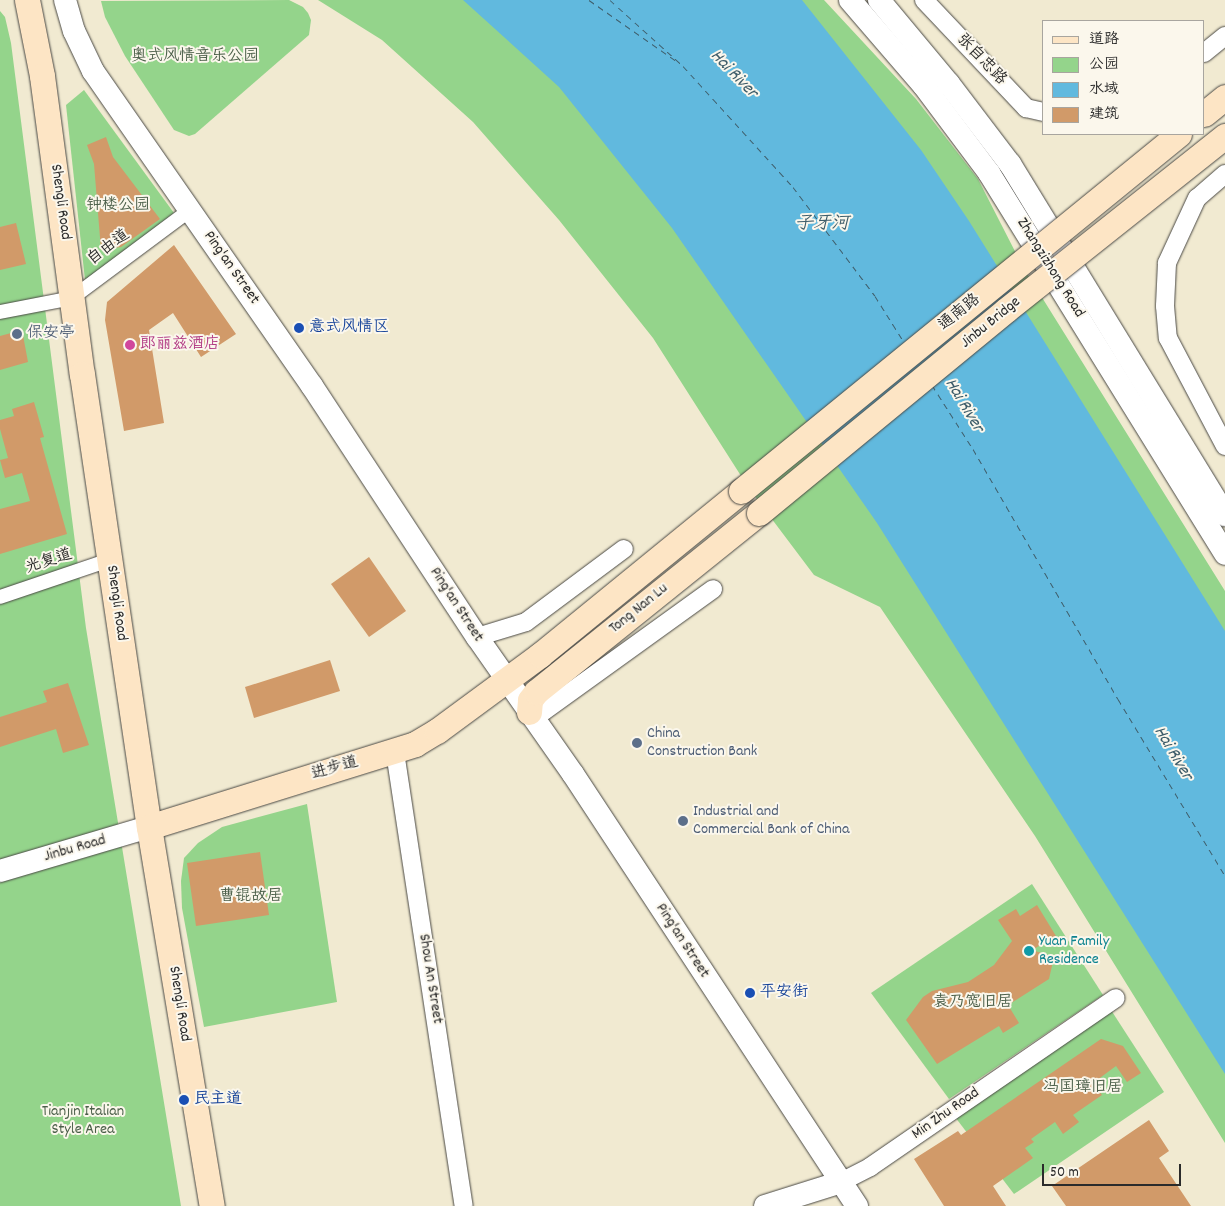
<!DOCTYPE html>
<meta charset="utf-8">
<style>
body{margin:0}
#map{position:relative;width:1225px;height:1206px;overflow:hidden;background:#f1ead1;font-family:Dekko,"LXGW WenKai TC",sans-serif}
div>[style]{position:absolute}
.green>*{inset:0;background:#94d48b}
.water>*{inset:0;background:#61b9de}
.ferry>*{height:1px;margin-top:-0.5px;transform-origin:0;background:repeating-linear-gradient(90deg,#3e5d6a 0 6px,transparent 0 11px)}
.building>*{inset:0;background:#d19a69}
.roads{filter:drop-shadow(0 0 1px #494844) drop-shadow(0 0 1px #494844)}
.pedestrian>*{height:14px;margin:-7px;padding:0 7px;transform-origin:7px;border-radius:7px;background:#fff}
.minor>*{height:18px;margin:-9px;padding:0 9px;transform-origin:9px;border-radius:9px;background:#fff}
.tertiary>*{height:22px;margin:-11px;padding:0 11px;transform-origin:11px;border-radius:11px;background:#fff}
.secondary>*{height:25px;margin:-12.5px;padding:0 12.5px;transform-origin:12.5px;border-radius:12.5px;background:#fde5c5}
.bridges{filter:drop-shadow(0 0 1px #494844) drop-shadow(0 0 1px #494844)}
.secondary-bridge>*{height:25px;margin:-12.5px;padding:0 12.5px;transform-origin:12.5px;border-radius:12.5px;background:#fde5c5}
.dots>*{width:14px;height:14px;translate:-50% -50%;box-sizing:border-box;border:2px solid #fbf7ec;border-radius:50%}
span{translate:-50% -50%;white-space:nowrap;text-align:center;line-height:1.15;-webkit-text-stroke:4px #fbf7ec;paint-order:stroke}
.park-label{font-size:16px;color:#4a5e48}
.street-label{font-size:16px;color:#2b2b2b}
.transit-label{font-size:16px;color:#164399}
.left{translate:0 -50%;text-align:left}
.service-label{font-size:16px;color:#4e5e75}
.hotel-label{font-size:16px;color:#b23c85}
.culture-label{font-size:16px;color:#0d838f}
.water-label{font-size:18px;color:#3e5d6a;font-style:italic}
.legend{position:absolute;left:1042px;top:20px;width:162px;height:115px;box-sizing:border-box;background:#fbf7ec;border:1px solid #a8a59f;margin:0;padding:6px 9px;list-style:none;font-size:15px;color:#2b2b2b}
.legend li{display:flex;align-items:center;gap:10px;height:25px}
.legend b{width:25px;border:1px solid #a8a59f}
.scale{position:absolute;left:1042px;top:1164px;width:139px;height:22px;box-sizing:border-box;border:2px solid #2b2b2b;border-top:0;padding-left:6px;font-size:15px;line-height:18px;white-space:nowrap;color:#2b2b2b;-webkit-text-stroke:4px #fbf7ec;paint-order:stroke}
</style>
<div id="map">
<div class="green">
<i style="clip-path:polygon(289px 0,303px 7px,308px 13px,311px 20px,309px 35px,195px 134px,189px 136px,174px 130px,125px 56px,105px 17px,101px 1px)"></i>
<i style="clip-path:polygon(318px 0,824px 0,916px 99px,978px 179px,1023px 267px,1225px 591px,1225px 1143px,1035px 836px,880px 607px,814px 575px,750px 490px,653px 338px,559px 220px,473px 122px,382px 40px)"></i>
<i style="clip-path:polygon(0 11px,5px 17px,11px 43px,86px 628px,181px 1206px,0 1206px)"></i>
<i style="clip-path:polygon(84px 90px,174px 213px,85px 280px,66px 105px)"></i>
<i style="clip-path:polygon(307px 804px,337px 1002px,204px 1027px,182px 908px,181px 881px,184px 858px,198px 843px,222px 827px)"></i>
<i style="clip-path:polygon(1032px 884px,1103px 995px,949px 1099px,871px 993px)"></i>
<i style="clip-path:polygon(1111px 1010px,1164px 1092px,1014px 1194px,955px 1117px)"></i>
</div>
<div class="water">
<i style="clip-path:polygon(463px 0,802px 0,921px 150px,969px 221px,1225px 631px,1225px 1074px,877px 523px,672px 228px,559px 87px)"></i>
</div>
<div class="ferry">
<i style="left:589px;top:0;width:108px;rotate:34.9deg"></i>
<i style="left:610px;top:0;width:98px;rotate:42.1deg"></i>
<i style="left:683px;top:66px;width:164px;rotate:47.7deg"></i>
<i style="left:793px;top:187px;width:136px;rotate:53deg"></i>
<i style="left:875px;top:296px;width:54px;rotate:57.8deg"></i>
<i style="left:932px;top:385px;width:76px;rotate:57.4deg"></i>
<i style="left:973px;top:449px;width:289px;rotate:59.9deg"></i>
<i style="left:1118px;top:699px;width:207px;rotate:58.8deg"></i>
</div>
<div class="building">
<i style="clip-path:polygon(106px 137px,113px 157px,160px 219px,121px 247px,101px 250px,94px 164px,87px 145px)"></i>
<i style="clip-path:polygon(16px 223px,26px 264px,0 270px,0 227px)"></i>
<i style="clip-path:polygon(174px 245px,236px 334px,201px 357px,173px 313px,149px 330px,164px 423px,124px 431px,105px 320px,107px 302px)"></i>
<i style="clip-path:polygon(22px 330px,28px 362px,0 370px,0 336px)"></i>
<i style="clip-path:polygon(34px 402px,44px 437px,40px 438px,67px 534px,0 554px,0 509px,30px 501px,22px 473px,5px 478px,0 460px,8px 458px,0 429px,0 420px,14px 416px,12px 409px)"></i>
<i style="clip-path:polygon(369px 557px,406px 611px,369px 637px,331px 584px)"></i>
<i style="clip-path:polygon(330px 660px,340px 691px,254px 718px,245px 687px)"></i>
<i style="clip-path:polygon(68px 683px,89px 745px,63px 753px,56px 729px,0 747px,0 717px,47px 702px,43px 691px)"></i>
<i style="clip-path:polygon(260px 852px,269px 915px,196px 926px,187px 863px)"></i>
<i style="clip-path:polygon(1037px 905px,1056px 936px,1032px 950px,1054px 957px,1049px 979px,1008px 1005px,1019px 1023px,1003px 1033px,999px 1026px,937px 1064px,906px 1020px,923px 997px,932px 991px,968px 982px,994px 965px,1012px 941px,998px 920px,1016px 909px,1020px 916px)"></i>
<i style="clip-path:polygon(1101px 1039px,1123px 1046px,1141px 1073px,1127px 1082px,1116px 1066px,1093px 1083px,1102px 1095px,1073px 1115px,1079px 1122px,1063px 1134px,1055px 1122px,1031px 1139px,1034px 1142px,1025px 1148px,1033px 1158px,993px 1186px,1006px 1206px,944px 1206px,914px 1159px,958px 1131px,961px 1135px)"></i>
<i style="clip-path:polygon(1149px 1120px,1169px 1151px,1159px 1158px,1191px 1206px,1066px 1206px,1052px 1186px)"></i>
</div>
<div class="roads">
<div class="pedestrian">
<i style="left:0;top:312px;width:73px;rotate:-11deg"></i>
<i style="left:72px;top:298px;width:147px;rotate:-36.7deg"></i>
<i style="left:0;top:597px;width:115px;rotate:-18.7deg"></i>
</div>
<div class="minor">
<i style="left:924px;top:0;width:149px;rotate:46.6deg"></i>
<i style="left:1026px;top:108px;width:18px;rotate:13deg"></i>
<i style="left:1204px;top:53px;width:27px;rotate:-39deg"></i>
<i style="left:1225px;top:174px;width:37px;rotate:139deg"></i>
<i style="left:1197px;top:198px;width:72px;rotate:114.8deg"></i>
<i style="left:1167px;top:263px;width:43px;rotate:92.7deg"></i>
<i style="left:1165px;top:306px;width:32px;rotate:85deg"></i>
<i style="left:1168px;top:338px;width:122px;rotate:62.2deg"></i>
<i style="left:477px;top:637px;width:51px;rotate:-17deg"></i>
<i style="left:526px;top:622px;width:122px;rotate:-36.7deg"></i>
<i style="left:533px;top:719px;width:222px;rotate:-35.8deg"></i>
<i style="left:395px;top:752px;width:459px;rotate:81.4deg"></i>
<i style="left:841px;top:1182px;width:33px;rotate:-27deg"></i>
<i style="left:870px;top:1167px;width:298px;rotate:-34.5deg"></i>
</div>
<div class="tertiary">
<i style="left:65px;top:0;width:32px;rotate:74deg"></i>
<i style="left:74px;top:31px;width:44px;rotate:64.6deg"></i>
<i style="left:93px;top:71px;width:384px;rotate:55.2deg"></i>
<i style="left:312px;top:386px;width:300px;rotate:56.7deg"></i>
<i style="left:477px;top:637px;width:167px;rotate:55deg"></i>
<i style="left:573px;top:774px;width:517px;rotate:56.68deg"></i>
<i style="left:850px;top:0;width:113px;rotate:49.3deg"></i>
<i style="left:924px;top:86px;width:109px;rotate:53.2deg"></i>
<i style="left:989px;top:173px;width:448px;rotate:58.2deg"></i>
<i style="left:879px;top:0;width:109px;rotate:50.2deg"></i>
<i style="left:949px;top:84px;width:101px;rotate:52.7deg"></i>
<i style="left:1010px;top:164px;width:412px;rotate:58.5deg"></i>
<i style="left:0;top:871px;width:155px;rotate:-16.5deg"></i>
<i style="left:765px;top:1206px;width:80px;rotate:-17.5deg"></i>
</div>
<div class="secondary">
<i style="left:27px;top:0;width:77px;rotate:78.8deg"></i>
<i style="left:42px;top:76px;width:301px;rotate:82.4deg"></i>
<i style="left:82px;top:374px;width:458px;rotate:81.6deg"></i>
<i style="left:149px;top:827px;width:384px;rotate:80.6deg"></i>
<i style="left:1204px;top:114px;width:27px;rotate:-39deg"></i>
<i style="left:529px;top:712px;width:12px;rotate:-85deg"></i>
<i style="left:530px;top:700px;width:10px;rotate:-53deg"></i>
<i style="left:536px;top:692px;width:286px;rotate:-38.8deg"></i>
<i style="left:149px;top:827px;width:279px;rotate:-17.3deg"></i>
<i style="left:415px;top:744px;width:26px;rotate:-31deg"></i>
<i style="left:437px;top:731px;width:128px;rotate:-36.4deg"></i>
<i style="left:540px;top:655px;width:259px;rotate:-39.2deg"></i>
</div>
</div>
<div class="bridges">
<div class="secondary-bridge">
<i style="left:741px;top:491px;width:565px;rotate:-39.18deg"></i>
<i style="left:759px;top:513px;width:320px;rotate:-39.4deg"></i>
<i style="left:1006px;top:310px;width:280px;rotate:-38.5deg"></i>
</div>
</div>
<div class="dots">
<i style="left:299px;top:328px;background:#1a4fb4"></i>
<i style="left:17px;top:334px;background:#5c6f8a"></i>
<i style="left:130px;top:345px;background:#d1479c"></i>
<i style="left:637px;top:743px;background:#5c6f8a"></i>
<i style="left:683px;top:821px;background:#5c6f8a"></i>
<i style="left:1029px;top:951px;background:#0f9aa8"></i>
<i style="left:750px;top:993px;background:#1a4fb4"></i>
<i style="left:184px;top:1100px;background:#1a4fb4"></i>
</div>
<div class="park-label">
<span style="left:195px;top:57px">奥式风情音乐公园</span>
<span style="left:118px;top:206px">钟楼公园</span>
<span style="left:251px;top:897px">曹锟故居</span>
<span style="left:973px;top:1003px">袁乃宽旧居</span>
<span style="left:1083px;top:1088px">冯国璋旧居</span>
<span style="left:83px;top:1121px">Tianjin Italian<br>Style Area</span>
</div>
<div class="street-label">
<span style="left:981px;top:60px;rotate:46deg">张自忠路</span>
<span style="left:60px;top:202px;rotate:82deg">Shengli Road</span>
<span style="left:109px;top:248px;rotate:-37deg">自由道</span>
<span style="left:231px;top:268px;rotate:55deg">Ping'an Street</span>
<span style="left:1050px;top:268px;rotate:58deg">Zhangzizhong Road</span>
<span style="left:960px;top:313px;rotate:-39deg">通南路</span>
<span style="left:991px;top:323px;rotate:-39deg">Jinbu Bridge</span>
<span style="left:49px;top:562px;rotate:-18deg">光复道</span>
<span style="left:116px;top:603px;rotate:82deg">Shengli Road</span>
<span style="left:456px;top:605px;rotate:57deg">Ping'an Street</span>
<span style="left:639px;top:609px;rotate:-39deg">Tong Nan Lu</span>
<span style="left:335px;top:769px;rotate:-16deg">进步道</span>
<span style="left:75px;top:849px;rotate:-16deg">Jinbu Road</span>
<span style="left:682px;top:941px;rotate:57deg">Ping'an Street</span>
<span style="left:430px;top:979px;rotate:81deg">Shou An Street</span>
<span style="left:179px;top:1004px;rotate:81deg">Shengli Road</span>
<span style="left:946px;top:1114px;rotate:-35deg">Min Zhu Road</span>
</div>
<div class="transit-label">
<span class="left" style="left:309px;top:328px">意式风情区</span>
<span class="left" style="left:760px;top:993px">平安街</span>
<span class="left" style="left:194px;top:1100px">民主道</span>
</div>
<div class="service-label">
<span class="left" style="left:27px;top:334px">保安亭</span>
<span class="left" style="left:647px;top:743px">China<br>Construction Bank</span>
<span class="left" style="left:693px;top:821px">Industrial and<br>Commercial Bank of China</span>
</div>
<div class="hotel-label">
<span class="left" style="left:140px;top:345px">郎丽兹酒店</span>
</div>
<div class="culture-label">
<span class="left" style="left:1039px;top:951px">Yuan Family<br>Residence</span>
</div>
<div class="water-label">
<span style="left:733px;top:75px;rotate:46deg">Hai River</span>
<span style="left:822px;top:225px">子牙河</span>
<span style="left:963px;top:406px;rotate:59deg">Hai River</span>
<span style="left:1172px;top:754px;rotate:59deg">Hai River</span>
</div>
<ul class="legend">
<li><b style="height:6px;background:#fde5c5"></b>道路</li>
<li><b style="height:14px;background:#94d48b"></b>公园</li>
<li><b style="height:14px;background:#61b9de"></b>水域</li>
<li><b style="height:14px;background:#d19a69"></b>建筑</li>
</ul>
<div class="scale">50 m</div>
</div>
